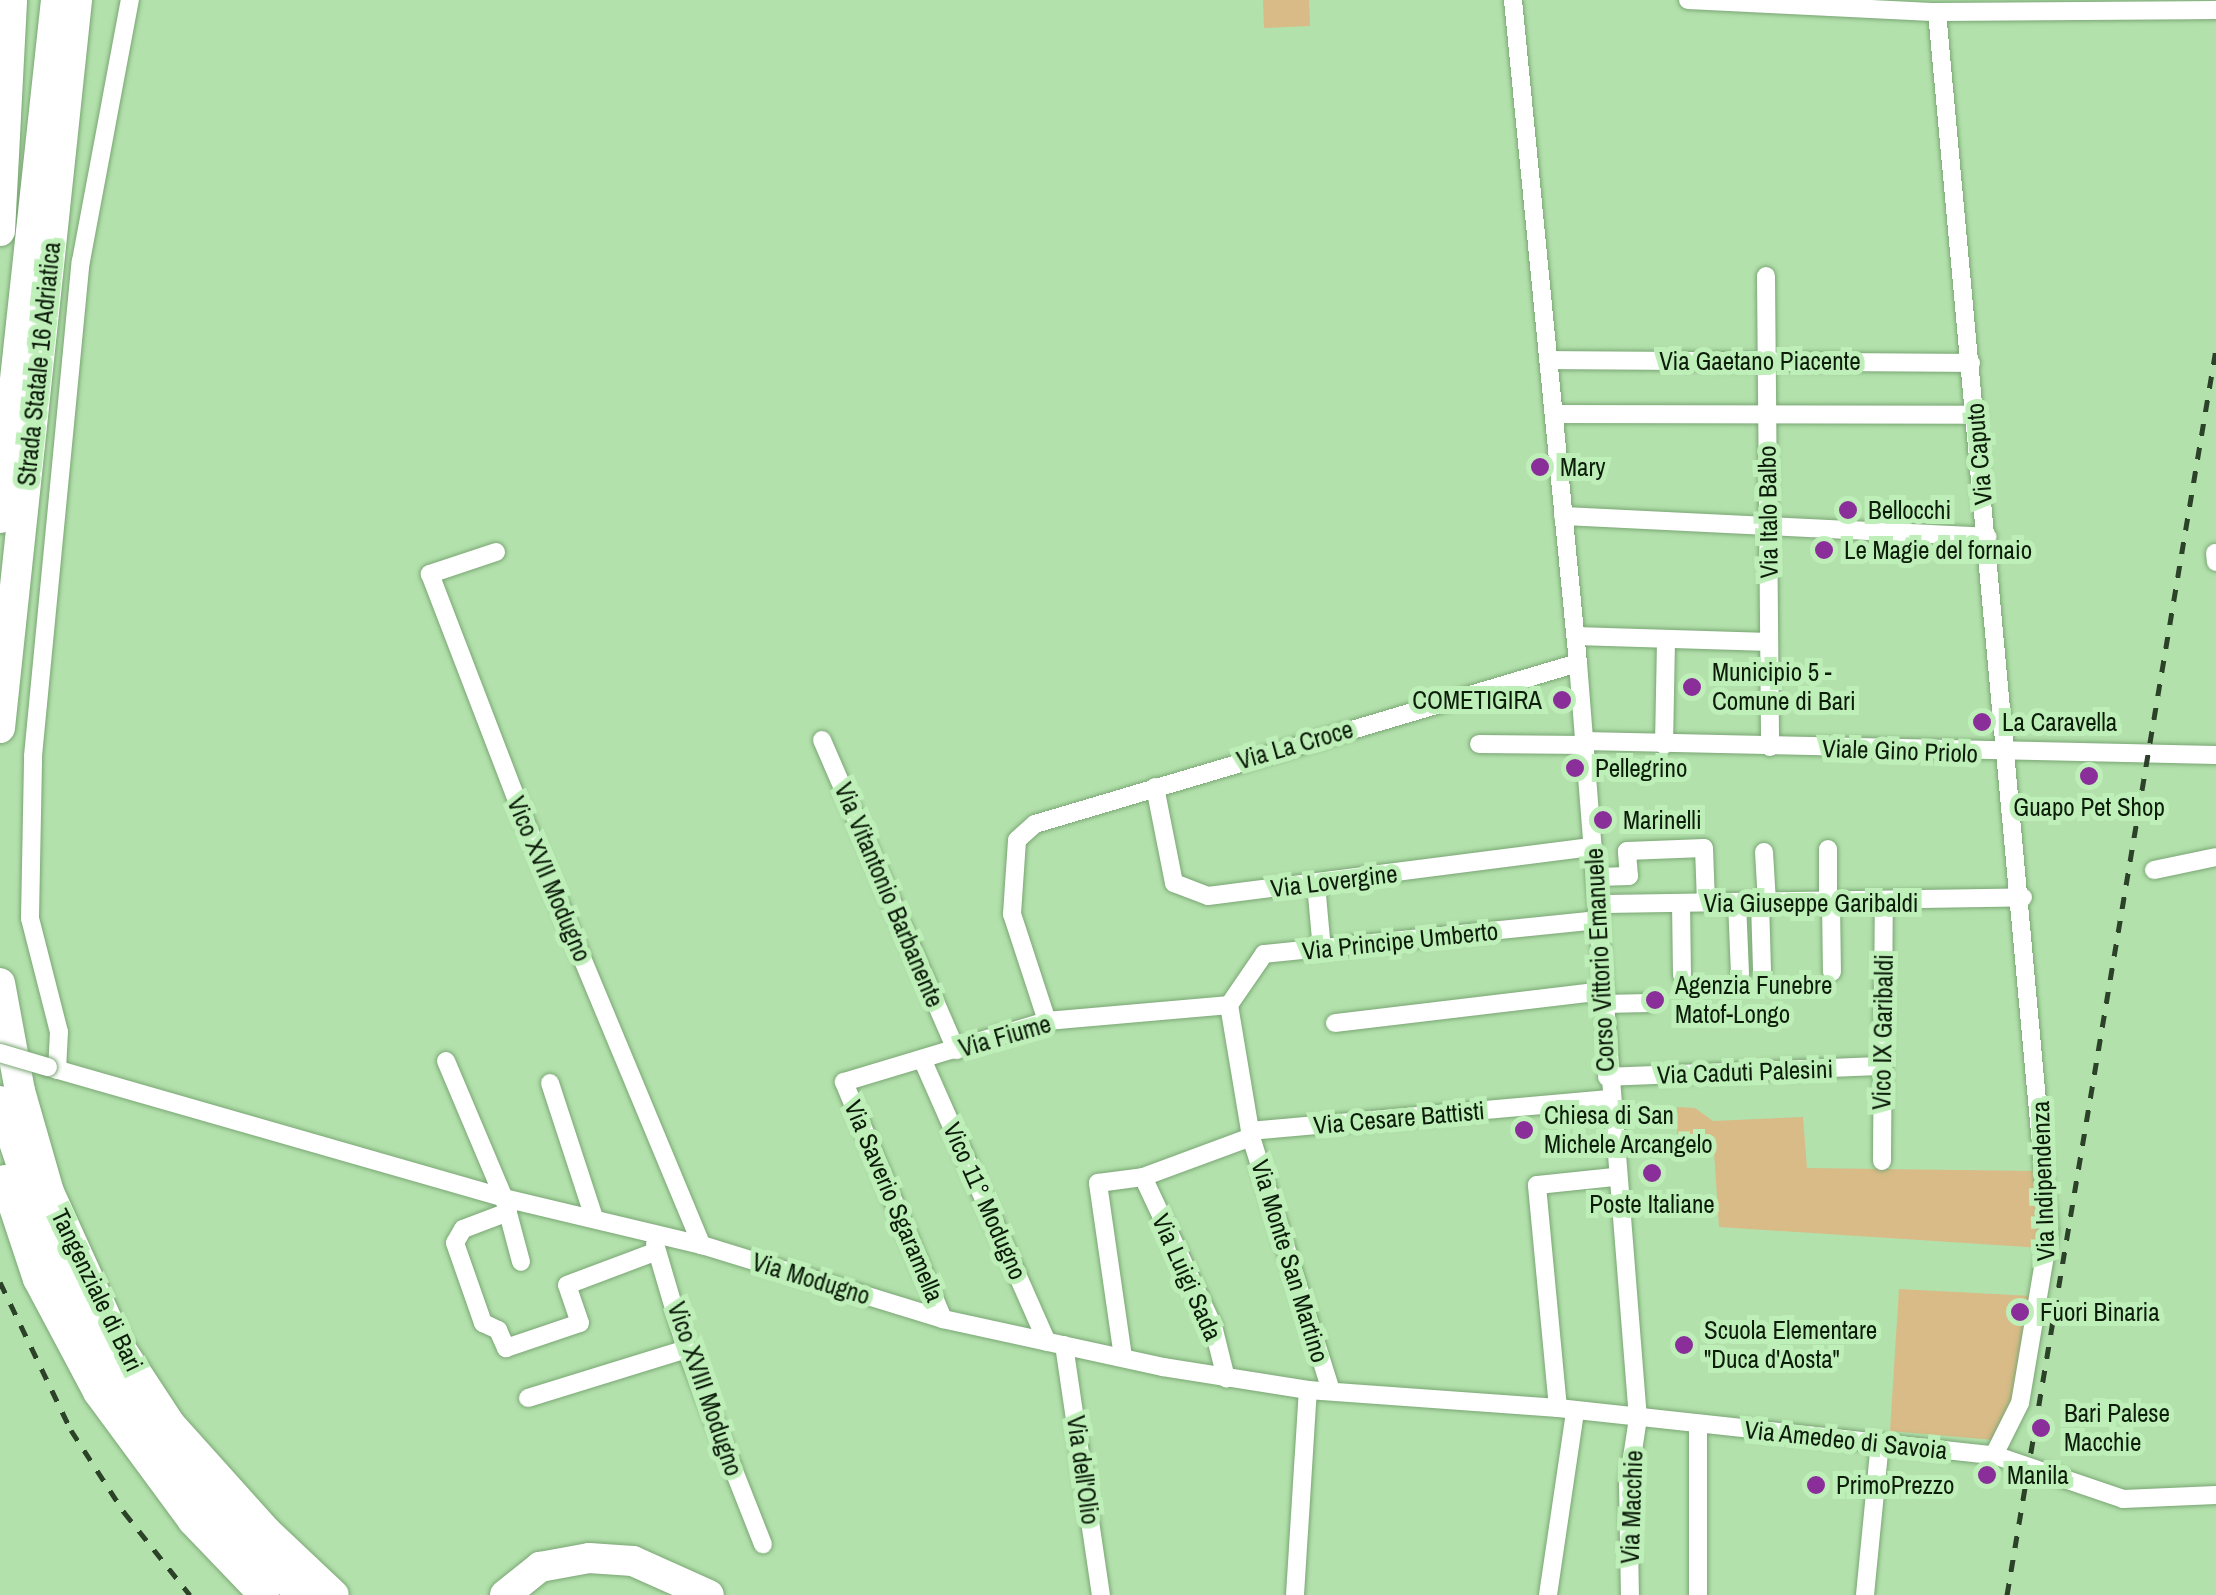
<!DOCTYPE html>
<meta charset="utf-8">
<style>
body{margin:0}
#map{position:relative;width:2216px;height:1595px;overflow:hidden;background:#b3e1ac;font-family:"Archivo Narrow",sans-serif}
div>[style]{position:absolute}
.green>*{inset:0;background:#d8bb87}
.roads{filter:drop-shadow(0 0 2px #7aa674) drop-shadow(0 0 2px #7aa674)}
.minor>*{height:18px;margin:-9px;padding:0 9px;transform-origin:9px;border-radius:9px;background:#fff}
.trunk>*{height:30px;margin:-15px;padding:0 15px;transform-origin:15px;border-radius:15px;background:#fff}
.rail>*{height:5px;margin-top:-2.5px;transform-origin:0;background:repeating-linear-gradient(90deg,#2b4228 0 12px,transparent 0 24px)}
.bridges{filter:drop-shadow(0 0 2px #7aa674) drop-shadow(0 0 2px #7aa674)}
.minor-bridge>*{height:18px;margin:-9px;padding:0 9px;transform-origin:9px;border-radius:9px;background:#fff}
.dots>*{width:28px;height:28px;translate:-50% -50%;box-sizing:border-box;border:5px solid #bfefb9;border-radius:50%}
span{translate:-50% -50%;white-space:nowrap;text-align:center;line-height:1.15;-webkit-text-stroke:10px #bfefb9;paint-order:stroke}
.street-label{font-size:25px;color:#0c1d0a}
.poi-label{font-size:25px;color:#0c1d0a}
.left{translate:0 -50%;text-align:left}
.right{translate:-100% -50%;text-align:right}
</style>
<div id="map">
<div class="green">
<i style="clip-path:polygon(1263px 0,1309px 0,1310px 26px,1264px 28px)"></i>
<i style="clip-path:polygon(1677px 1107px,1695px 1108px,1713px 1121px,1803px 1117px,1807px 1168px,2041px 1171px,2041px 1248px,1719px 1227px,1713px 1136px,1677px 1139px)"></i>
<i style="clip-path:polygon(1899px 1289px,2032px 1296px,2017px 1394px,1993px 1440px,1890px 1431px)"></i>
</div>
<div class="roads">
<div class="minor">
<i style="left:1513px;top:0;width:666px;rotate:84.4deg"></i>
<i style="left:1578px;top:663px;width:757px;rotate:85.46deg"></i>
<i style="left:1638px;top:1418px;width:67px;rotate:98.6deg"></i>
<i style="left:1628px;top:1484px;width:111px;rotate:89deg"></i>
<i style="left:1688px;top:0;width:249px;rotate:2.8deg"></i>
<i style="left:1937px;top:12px;width:279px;rotate:-0.4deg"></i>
<i style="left:1937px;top:12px;width:1225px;rotate:84.75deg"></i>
<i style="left:2049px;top:1232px;width:173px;rotate:99.6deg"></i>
<i style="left:2020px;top:1403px;width:58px;rotate:116.6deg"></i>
<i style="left:1766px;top:276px;width:471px;rotate:89.5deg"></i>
<i style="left:1549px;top:360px;width:422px;rotate:0.4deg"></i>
<i style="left:1554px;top:414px;width:422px;rotate:0.1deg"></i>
<i style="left:1563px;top:516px;width:425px;rotate:2.8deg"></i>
<i style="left:496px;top:552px;width:70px;rotate:161.6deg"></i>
<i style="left:430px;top:574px;width:259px;rotate:69deg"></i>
<i style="left:523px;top:816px;width:465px;rotate:67.4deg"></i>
<i style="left:2215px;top:553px;width:9px;rotate:84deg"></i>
<i style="left:1576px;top:636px;width:193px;rotate:1.8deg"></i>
<i style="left:822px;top:740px;width:338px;rotate:66.6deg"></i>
<i style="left:1584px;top:741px;width:632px;rotate:1.27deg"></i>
<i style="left:1479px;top:744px;width:106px;rotate:0.5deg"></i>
<i style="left:1664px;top:745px;width:106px;rotate:-88.9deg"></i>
<i style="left:1155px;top:787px;width:98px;rotate:78.8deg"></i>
<i style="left:1174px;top:883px;width:36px;rotate:21deg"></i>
<i style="left:1208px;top:896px;width:388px;rotate:-7.3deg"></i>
<i style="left:1764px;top:852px;width:50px;rotate:86.6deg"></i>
<i style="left:2154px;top:870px;width:63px;rotate:-11.8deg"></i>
<i style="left:1597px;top:877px;width:32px;rotate:-2deg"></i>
<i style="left:1629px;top:876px;width:25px;rotate:-95deg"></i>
<i style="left:1627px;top:851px;width:77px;rotate:-2.2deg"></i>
<i style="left:1704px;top:848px;width:54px;rotate:87.9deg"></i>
<i style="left:1316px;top:884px;width:66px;rotate:84.8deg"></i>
<i style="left:1737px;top:902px;width:72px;rotate:87.6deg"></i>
<i style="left:1760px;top:902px;width:69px;rotate:88.3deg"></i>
<i style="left:1681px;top:903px;width:72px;rotate:89.2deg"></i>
<i style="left:1828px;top:903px;width:54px;rotate:-90deg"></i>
<i style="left:1831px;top:903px;width:69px;rotate:89.2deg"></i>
<i style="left:1599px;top:904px;width:424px;rotate:-0.9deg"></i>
<i style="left:1603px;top:1004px;width:46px;rotate:-1.2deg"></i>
<i style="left:1229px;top:1005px;width:62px;rotate:-55.5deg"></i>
<i style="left:1264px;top:954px;width:337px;rotate:-5.8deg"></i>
<i style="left:1229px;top:1005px;width:134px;rotate:80.5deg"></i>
<i style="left:1251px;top:1137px;width:266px;rotate:72.5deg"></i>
<i style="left:1047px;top:1021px;width:113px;rotate:-108.1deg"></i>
<i style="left:1012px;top:914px;width:74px;rotate:-86.1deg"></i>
<i style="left:1017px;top:840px;width:24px;rotate:-42deg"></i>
<i style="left:1035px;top:824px;width:566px;rotate:-16.52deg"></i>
<i style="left:1335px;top:1023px;width:270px;rotate:-6.8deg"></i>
<i style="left:446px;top:1061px;width:149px;rotate:67.1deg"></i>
<i style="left:504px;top:1198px;width:66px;rotate:75.1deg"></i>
<i style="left:923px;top:1061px;width:307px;rotate:66.2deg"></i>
<i style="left:48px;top:1067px;width:474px;rotate:16deg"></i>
<i style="left:504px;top:1198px;width:204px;rotate:13.4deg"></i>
<i style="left:702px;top:1245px;width:252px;rotate:17.1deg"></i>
<i style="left:943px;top:1319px;width:225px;rotate:12.3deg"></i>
<i style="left:1163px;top:1367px;width:147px;rotate:9deg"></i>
<i style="left:1308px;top:1390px;width:251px;rotate:4.1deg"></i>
<i style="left:1558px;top:1408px;width:439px;rotate:6.2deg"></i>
<i style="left:1994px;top:1455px;width:136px;rotate:18.8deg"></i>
<i style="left:2123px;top:1499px;width:93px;rotate:-2.5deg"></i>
<i style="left:57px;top:1070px;width:38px;rotate:-87deg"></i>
<i style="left:59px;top:1032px;width:118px;rotate:-104.3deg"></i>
<i style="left:30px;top:918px;width:162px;rotate:-88.9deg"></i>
<i style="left:33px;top:756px;width:497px;rotate:-84.5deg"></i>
<i style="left:81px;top:261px;width:266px;rotate:-79.4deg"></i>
<i style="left:1607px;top:1077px;width:276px;rotate:-2.3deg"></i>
<i style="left:550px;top:1083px;width:142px;rotate:71.9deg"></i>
<i style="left:1250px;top:1131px;width:360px;rotate:-5.1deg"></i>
<i style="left:1882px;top:1161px;width:258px;rotate:-89.6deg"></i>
<i style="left:1143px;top:1177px;width:165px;rotate:64.8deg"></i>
<i style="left:1213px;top:1326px;width:54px;rotate:76deg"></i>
<i style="left:508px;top:1212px;width:48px;rotate:159.3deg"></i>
<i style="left:463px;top:1229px;width:16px;rotate:120deg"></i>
<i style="left:455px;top:1243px;width:85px;rotate:70.7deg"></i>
<i style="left:483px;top:1323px;width:17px;rotate:25deg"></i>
<i style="left:498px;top:1330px;width:20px;rotate:66deg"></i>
<i style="left:506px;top:1348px;width:78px;rotate:-18.7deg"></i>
<i style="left:580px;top:1323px;width:40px;rotate:-108.9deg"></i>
<i style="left:567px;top:1285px;width:94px;rotate:-20.6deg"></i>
<i style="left:655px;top:1244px;width:109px;rotate:73.6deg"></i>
<i style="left:686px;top:1349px;width:210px;rotate:68.5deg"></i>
<i style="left:943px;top:1319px;width:257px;rotate:-112.7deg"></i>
<i style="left:844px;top:1082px;width:212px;rotate:-16.7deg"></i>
<i style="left:1047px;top:1021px;width:183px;rotate:-5deg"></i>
<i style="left:1064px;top:1345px;width:253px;rotate:81.6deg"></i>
<i style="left:1123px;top:1357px;width:176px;rotate:-98.2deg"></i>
<i style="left:1098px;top:1183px;width:45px;rotate:-7.6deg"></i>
<i style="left:1143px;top:1177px;width:115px;rotate:-20.3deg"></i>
<i style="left:528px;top:1398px;width:165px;rotate:-17.2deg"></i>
<i style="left:1558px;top:1408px;width:224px;rotate:-95.4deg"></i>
<i style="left:1537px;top:1185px;width:78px;rotate:-5.9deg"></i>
<i style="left:1698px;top:1425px;width:170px;rotate:90deg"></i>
<i style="left:1295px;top:1595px;width:205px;rotate:-86.4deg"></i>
<i style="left:1548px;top:1595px;width:185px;rotate:-81.6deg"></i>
<i style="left:1865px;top:1595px;width:153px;rotate:-84.4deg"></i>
</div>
<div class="trunk">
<i style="left:0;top:231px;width:231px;rotate:-87deg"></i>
<i style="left:0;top:518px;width:521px;rotate:-83.83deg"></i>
<i style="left:0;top:728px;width:732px;rotate:-83.96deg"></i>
<i style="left:0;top:983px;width:110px;rotate:79.5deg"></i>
<i style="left:20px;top:1091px;width:105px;rotate:74deg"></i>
<i style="left:49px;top:1192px;width:169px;rotate:65.6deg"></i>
<i style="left:119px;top:1346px;width:93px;rotate:56.8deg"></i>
<i style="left:170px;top:1424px;width:144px;rotate:48.1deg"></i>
<i style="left:266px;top:1531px;width:93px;rotate:43.3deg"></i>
<i style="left:0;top:1101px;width:174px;rotate:71.3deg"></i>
<i style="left:56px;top:1266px;width:101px;rotate:64.2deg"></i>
<i style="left:100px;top:1357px;width:97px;rotate:56.8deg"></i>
<i style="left:153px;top:1438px;width:216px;rotate:46.7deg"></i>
<i style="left:5px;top:1180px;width:104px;rotate:71.6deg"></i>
<i style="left:38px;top:1279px;width:128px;rotate:62deg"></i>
<i style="left:98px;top:1392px;width:160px;rotate:53.6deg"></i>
<i style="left:193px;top:1521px;width:103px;rotate:46.2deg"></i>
<i style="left:505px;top:1595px;width:45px;rotate:-38.7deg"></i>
<i style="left:540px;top:1567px;width:50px;rotate:-10.4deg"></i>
<i style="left:589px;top:1558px;width:44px;rotate:3.9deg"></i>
<i style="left:633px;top:1561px;width:83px;rotate:24.1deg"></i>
</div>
</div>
<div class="rail">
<i style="left:0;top:1282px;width:164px;rotate:64.4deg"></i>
<i style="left:71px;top:1430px;width:98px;rotate:57.1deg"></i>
<i style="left:124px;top:1512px;width:106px;rotate:51.5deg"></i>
<i style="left:2007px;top:1595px;width:1263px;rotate:-80.48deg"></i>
</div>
<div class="bridges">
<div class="minor-bridge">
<i style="left:0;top:1053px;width:50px;rotate:16.3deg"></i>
</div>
</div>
<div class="dots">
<i style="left:1540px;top:467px;background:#8a2e9a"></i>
<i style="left:1848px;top:510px;background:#8a2e9a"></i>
<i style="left:1824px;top:550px;background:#8a2e9a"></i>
<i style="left:1692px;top:687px;background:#8a2e9a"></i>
<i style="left:1562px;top:700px;background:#8a2e9a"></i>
<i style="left:1982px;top:722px;background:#8a2e9a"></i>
<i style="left:1575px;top:768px;background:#8a2e9a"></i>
<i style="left:2089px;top:776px;background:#8a2e9a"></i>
<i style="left:1603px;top:820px;background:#8a2e9a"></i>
<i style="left:1655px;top:1000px;background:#8a2e9a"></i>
<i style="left:1524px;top:1130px;background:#8a2e9a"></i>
<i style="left:1652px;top:1173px;background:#8a2e9a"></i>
<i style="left:2020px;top:1312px;background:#8a2e9a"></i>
<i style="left:1684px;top:1345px;background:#8a2e9a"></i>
<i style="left:2041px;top:1428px;background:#8a2e9a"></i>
<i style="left:1987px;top:1475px;background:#8a2e9a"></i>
<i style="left:1816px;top:1485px;background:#8a2e9a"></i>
</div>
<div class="street-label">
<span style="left:1760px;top:361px">Via Gaetano Piacente</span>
<span style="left:39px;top:364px;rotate:-84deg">Strada Statale 16 Adriatica</span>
<span style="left:1979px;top:454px;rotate:-95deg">Via Caputo</span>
<span style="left:1768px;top:512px;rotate:-91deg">Via Italo Balbo</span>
<span style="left:1295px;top:745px;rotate:-16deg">Via La Croce</span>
<span style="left:1900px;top:751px;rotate:2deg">Viale Gino Priolo</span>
<span style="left:549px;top:879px;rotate:67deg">Vico XVII Modugno</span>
<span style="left:1334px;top:881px;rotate:-7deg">Via Lovergine</span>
<span style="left:889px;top:895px;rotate:67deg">Via Vitantonio Barbanente</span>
<span style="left:1811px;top:903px">Via Giuseppe Garibaldi</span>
<span style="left:1400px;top:941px;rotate:-6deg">Via Principe Umberto</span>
<span style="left:1600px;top:960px;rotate:-93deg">Corso Vittorio Emanuele</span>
<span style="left:1883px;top:1032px;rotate:-89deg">Vico IX Garibaldi</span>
<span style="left:1005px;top:1036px;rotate:-16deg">Via Fiume</span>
<span style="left:1745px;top:1072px;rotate:-2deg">Via Caduti Palesini</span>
<span style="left:1399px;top:1118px;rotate:-5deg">Via Cesare Battisti</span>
<span style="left:2043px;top:1181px;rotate:-92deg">Via Indipendenza</span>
<span style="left:894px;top:1201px;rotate:67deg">Via Saverio Sgaramella</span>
<span style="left:985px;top:1201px;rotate:66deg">Vico 11° Modugno</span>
<span style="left:1290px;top:1261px;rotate:73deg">Via Monte San Martino</span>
<span style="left:1187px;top:1277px;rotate:66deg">Via Luigi Sada</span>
<span style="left:811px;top:1279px;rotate:17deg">Via Modugno</span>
<span style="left:97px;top:1290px;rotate:64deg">Tangenziale di Bari</span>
<span style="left:705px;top:1389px;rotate:71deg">Vico XVIII Modugno</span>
<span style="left:1846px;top:1440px;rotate:6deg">Via Amedeo di Savoia</span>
<span style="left:1083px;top:1470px;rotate:82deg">Via dell'Olio</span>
<span style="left:1632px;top:1507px;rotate:-88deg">Via Macchie</span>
</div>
<div class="poi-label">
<span class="left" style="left:1560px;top:467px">Mary</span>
<span class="left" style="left:1868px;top:510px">Bellocchi</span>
<span class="left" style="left:1844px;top:550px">Le Magie del fornaio</span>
<span class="left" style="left:1712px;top:687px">Municipio 5 -<br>Comune di Bari</span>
<span class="right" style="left:1542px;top:700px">COMETIGIRA</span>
<span class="left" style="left:2002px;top:722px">La Caravella</span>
<span class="left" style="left:1595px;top:768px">Pellegrino</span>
<span style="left:2089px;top:807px">Guapo Pet Shop</span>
<span class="left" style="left:1623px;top:820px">Marinelli</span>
<span class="left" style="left:1675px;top:1000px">Agenzia Funebre<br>Matof-Longo</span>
<span class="left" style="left:1544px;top:1130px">Chiesa di San<br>Michele Arcangelo</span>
<span style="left:1652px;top:1204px">Poste Italiane</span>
<span class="left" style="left:2040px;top:1312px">Fuori Binaria</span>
<span class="left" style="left:1704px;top:1345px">Scuola Elementare<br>"Duca d'Aosta"</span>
<span class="left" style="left:2064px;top:1428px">Bari Palese<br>Macchie</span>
<span class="left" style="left:2007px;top:1475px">Manila</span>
<span class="left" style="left:1836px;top:1485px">PrimoPrezzo</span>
</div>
</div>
